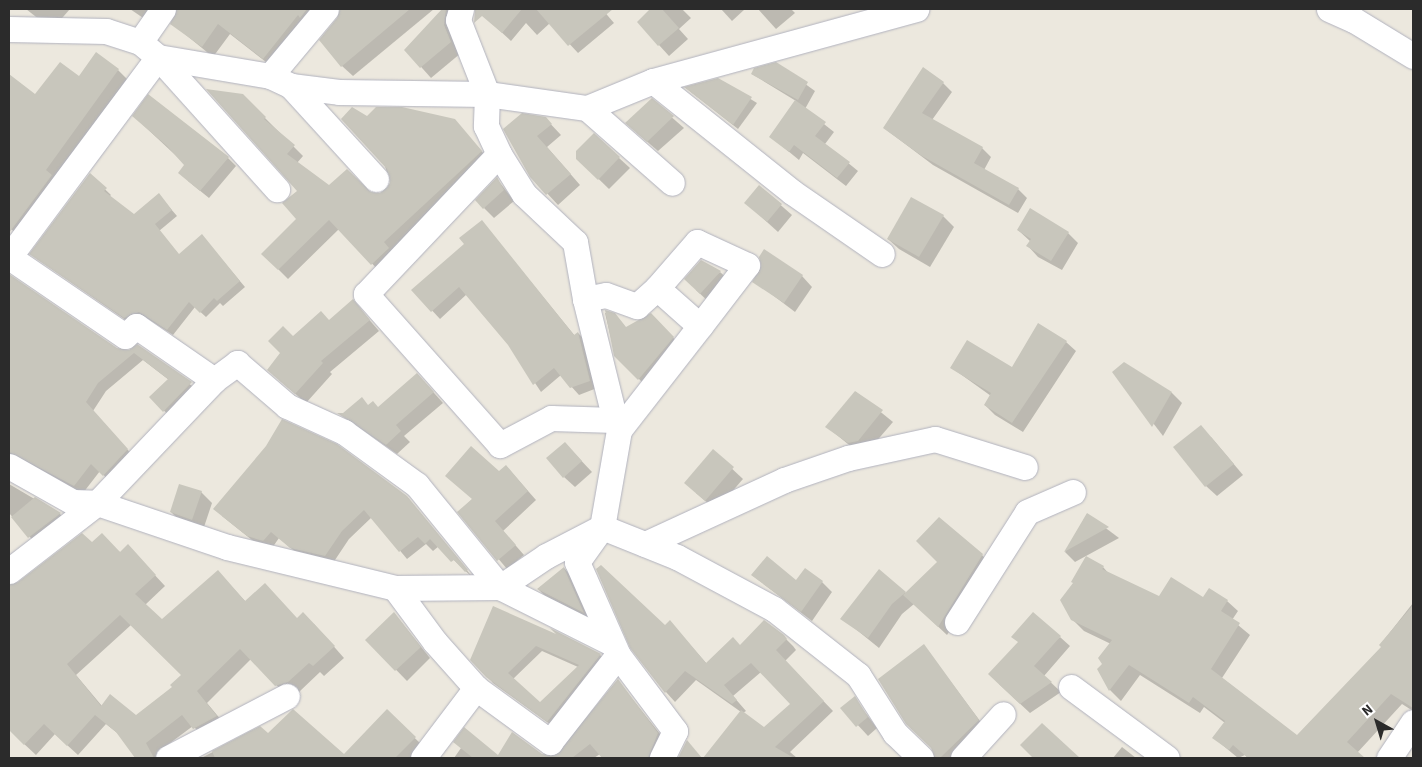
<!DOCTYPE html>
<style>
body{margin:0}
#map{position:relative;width:1422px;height:767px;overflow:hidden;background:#ece8de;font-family:"Source Sans 3",sans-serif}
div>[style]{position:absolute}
.shadow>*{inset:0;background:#0003}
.building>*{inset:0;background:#c8c6bc}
.roads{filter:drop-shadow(0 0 1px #b1b2be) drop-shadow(0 0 1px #b1b2be)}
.minor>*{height:25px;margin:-12.5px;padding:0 12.5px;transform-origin:12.5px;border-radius:12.5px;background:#fff}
span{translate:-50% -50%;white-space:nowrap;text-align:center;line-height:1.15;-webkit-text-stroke:4.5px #fff;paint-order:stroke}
.frame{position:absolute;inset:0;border:10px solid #2b2b2b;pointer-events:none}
.north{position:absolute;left:1352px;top:697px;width:50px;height:50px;-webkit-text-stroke:4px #fff;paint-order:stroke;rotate:321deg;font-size:14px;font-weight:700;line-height:20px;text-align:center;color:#2b2b2b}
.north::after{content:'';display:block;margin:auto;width:18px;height:22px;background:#2b2b2b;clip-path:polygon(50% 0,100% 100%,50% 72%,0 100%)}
</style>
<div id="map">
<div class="shadow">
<i style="clip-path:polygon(26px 9px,70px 9px,56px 25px,45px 24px)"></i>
<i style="clip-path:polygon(130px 9px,165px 9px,152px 24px)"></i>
<i style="clip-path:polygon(187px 9px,329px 9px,275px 69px,230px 34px,213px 57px,175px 26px)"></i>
<i style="clip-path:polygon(340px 9px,434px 9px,353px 76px,342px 66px)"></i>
<i style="clip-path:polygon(444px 9px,449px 9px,461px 53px,431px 78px,406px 50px)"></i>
<i style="clip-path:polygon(476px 9px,602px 9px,614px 23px,578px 53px,550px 23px,537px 35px,526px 23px,511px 41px)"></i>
<i style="clip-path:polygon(652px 9px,682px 9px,691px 18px,679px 29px,688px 39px,669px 56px,638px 22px)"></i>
<i style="clip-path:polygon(721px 9px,745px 9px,732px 21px)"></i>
<i style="clip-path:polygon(758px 9px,791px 9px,795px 13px,776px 29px)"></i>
<i style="clip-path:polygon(776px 63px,815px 91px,805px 109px,834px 132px,825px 144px,858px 171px,846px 186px,803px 153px,799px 160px,771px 137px,796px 101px,752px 74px)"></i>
<i style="clip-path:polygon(118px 70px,128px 80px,23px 237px,9px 228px,9px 79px,58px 113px)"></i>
<i style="clip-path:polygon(718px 79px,757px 103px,738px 129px,686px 88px)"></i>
<i style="clip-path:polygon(943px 83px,952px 92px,932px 120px,982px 148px,991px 157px,984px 170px,1018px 189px,1027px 198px,1018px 213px,933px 165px,884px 128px)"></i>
<i style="clip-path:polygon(242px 95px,303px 156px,297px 163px,329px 187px,380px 194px,391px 183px,367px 117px,454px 120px,491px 162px,382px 274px,339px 229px,288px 279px,263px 254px,298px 219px,298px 191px)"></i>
<i style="clip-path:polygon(652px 100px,684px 128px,658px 151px,637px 133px)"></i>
<i style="clip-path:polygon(545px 118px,561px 135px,547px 147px,580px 185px,558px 205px,531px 176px,505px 129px)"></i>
<i style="clip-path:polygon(142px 124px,228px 158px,236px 166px,209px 198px,188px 181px,186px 165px)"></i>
<i style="clip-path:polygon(594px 135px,630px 168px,609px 189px,577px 158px)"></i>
<i style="clip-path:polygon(90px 175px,111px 195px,109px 197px,134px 216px,164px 201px,177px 216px,159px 231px,180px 256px,207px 242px,245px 287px,223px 306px,220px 303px,206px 317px,195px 307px,173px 335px,145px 317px,130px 323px,37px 259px)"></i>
<i style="clip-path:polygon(497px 179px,514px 201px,494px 218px,484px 208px)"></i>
<i style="clip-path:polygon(759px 186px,792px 215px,778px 232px,746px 203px)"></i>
<i style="clip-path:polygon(943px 216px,954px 227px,930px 267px,899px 249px,888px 239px)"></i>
<i style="clip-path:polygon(482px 222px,575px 336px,578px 333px,586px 341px,597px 388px,579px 395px,561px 375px,541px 392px,509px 344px,467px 294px,440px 319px,413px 290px,466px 244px)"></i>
<i style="clip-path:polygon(1018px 230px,1068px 233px,1078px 243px,1062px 270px,1038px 257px,1028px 246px,1031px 242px)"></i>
<i style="clip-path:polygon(763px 267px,802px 276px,812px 287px,795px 312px,754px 281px)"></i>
<i style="clip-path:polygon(720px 272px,731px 282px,711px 304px,696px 290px)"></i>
<i style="clip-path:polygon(9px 276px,116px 349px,129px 351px,137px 346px,199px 391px,172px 419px,151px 397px,169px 380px,143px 360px,106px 391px,93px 411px,135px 458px,111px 483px,100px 471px,83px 493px,9px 462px)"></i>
<i style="clip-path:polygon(353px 301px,379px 331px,330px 372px,332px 374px,306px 403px,279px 380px,282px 353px,293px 337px,329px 321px)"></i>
<i style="clip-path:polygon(605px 313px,614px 314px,627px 329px,651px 314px,679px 344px,646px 386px,615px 355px)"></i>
<i style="clip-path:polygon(1066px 342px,1076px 351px,1023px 432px,995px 415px,985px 405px,991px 396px,952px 368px,1012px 368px)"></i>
<i style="clip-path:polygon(1114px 372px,1172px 393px,1182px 403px,1163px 436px)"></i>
<i style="clip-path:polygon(427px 385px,443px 403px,404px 436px,410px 442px,397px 454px,340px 414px,369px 406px,378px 408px)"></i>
<i style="clip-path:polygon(856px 392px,893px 422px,868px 451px,859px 453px,827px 427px)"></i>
<i style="clip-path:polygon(1211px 437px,1243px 475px,1217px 496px,1206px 486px)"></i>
<i style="clip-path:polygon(713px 451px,743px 479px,716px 510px,696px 493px)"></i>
<i style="clip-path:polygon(575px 454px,592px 472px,575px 487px,564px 477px)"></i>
<i style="clip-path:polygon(506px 466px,536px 500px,503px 531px,524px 555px,507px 569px,459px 512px)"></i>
<i style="clip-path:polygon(9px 484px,60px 514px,67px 522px,37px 545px,9px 513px)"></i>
<i style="clip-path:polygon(201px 492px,212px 503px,203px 530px,182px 523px,171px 512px)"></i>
<i style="clip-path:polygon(406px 496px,474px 579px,439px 546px,433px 551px,426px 544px,407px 559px,372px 517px,349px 539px,333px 563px,299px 555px,279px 538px,272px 548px,257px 544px,222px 516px)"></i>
<i style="clip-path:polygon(1087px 514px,1119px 538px,1075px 562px,1065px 552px)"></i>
<i style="clip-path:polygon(evenodd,92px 544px,138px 557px,165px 586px,145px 605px,162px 621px,218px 572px,246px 602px,314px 624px,344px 658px,324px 676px,320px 672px,299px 692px,287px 696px,251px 659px,207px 703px,227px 727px,205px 738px,193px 726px,158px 752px,164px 758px,137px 758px,121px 736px,106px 724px,78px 755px,55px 734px,36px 755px,22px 742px,16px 726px,9px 718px,9px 585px,18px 584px,92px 544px,131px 625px,183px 675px,174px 687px,136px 716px,102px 706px,76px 675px,131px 625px)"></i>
<i style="clip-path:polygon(982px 555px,991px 565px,947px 635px,914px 604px,902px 614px,879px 648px,842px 618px,879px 571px,906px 593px)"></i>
<i style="clip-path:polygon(1103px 567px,1110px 575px,1160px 598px,1227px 601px,1238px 611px,1232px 620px,1250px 635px,1222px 678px,1297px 736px,1382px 647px,1380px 645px,1413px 603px,1413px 711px,1402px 704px,1357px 753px,1363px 758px,1248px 758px,1245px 755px,1238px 758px,1214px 738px,1225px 723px,1204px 707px,1200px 713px,1140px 675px,1121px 701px,1110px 690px,1099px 669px,1104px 664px,1111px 644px,1084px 631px,1072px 619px)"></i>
<i style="clip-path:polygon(564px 568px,574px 579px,592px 621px,548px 599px,538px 589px)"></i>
<i style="clip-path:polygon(752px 575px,797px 582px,822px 582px,832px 592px,812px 621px)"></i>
<i style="clip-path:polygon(394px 613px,430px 658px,407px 681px,367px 640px)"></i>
<i style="clip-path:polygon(evenodd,670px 622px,707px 664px,740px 646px,783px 636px,793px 646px,796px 650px,785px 661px,833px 711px,790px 752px,797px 758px,704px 758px,741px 712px,696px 680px,675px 702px,666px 692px,665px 626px,670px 622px,761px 672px,791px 704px,764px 729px,743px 713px,746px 711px,733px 696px,761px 672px)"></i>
<i style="clip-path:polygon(1060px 637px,1070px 646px,1044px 676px,1061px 692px,1030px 713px,999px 684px)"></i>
<i style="clip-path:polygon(evenodd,560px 638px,600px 655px,606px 660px,554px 727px,493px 683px,471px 659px,560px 638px,542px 651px,578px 667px,540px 704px,513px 679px,542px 651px)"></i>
<i style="clip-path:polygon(924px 646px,986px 729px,956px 758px,934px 758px)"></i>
<i style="clip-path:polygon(618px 681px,668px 744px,662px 758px,603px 758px,600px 754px,594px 758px,565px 758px,560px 753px)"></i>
<i style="clip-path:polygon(854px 698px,877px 728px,868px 736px,842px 708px)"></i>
<i style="clip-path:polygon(293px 711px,348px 758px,201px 758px,260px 728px,268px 735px)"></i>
<i style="clip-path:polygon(387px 711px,425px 748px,415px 758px,375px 758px,358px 742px)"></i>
<i style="clip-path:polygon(1122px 747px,1136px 758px,1113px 758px)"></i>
<i style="clip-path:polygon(461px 748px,498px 757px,540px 754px,544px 758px,454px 758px)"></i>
</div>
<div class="building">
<i style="clip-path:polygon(177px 9px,307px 9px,300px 18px,298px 15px,263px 59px,218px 24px,202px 47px,170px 24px)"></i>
<i style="clip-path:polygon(340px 9px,410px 9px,341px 67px,319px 40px,337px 18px)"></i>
<i style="clip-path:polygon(442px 9px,446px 9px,444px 25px,451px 42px,420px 68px,404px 50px)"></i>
<i style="clip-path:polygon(475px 9px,522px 9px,502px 33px,482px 16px,474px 23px)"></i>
<i style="clip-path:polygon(536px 9px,613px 9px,568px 46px)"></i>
<i style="clip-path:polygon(650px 9px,662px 9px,679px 28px,658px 46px,637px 22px)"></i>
<i style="clip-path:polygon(96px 52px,119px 69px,46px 170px,52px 175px,9px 233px,9px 74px,35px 94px,60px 62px,79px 76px)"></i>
<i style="clip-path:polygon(776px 62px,808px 82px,798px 100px,751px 74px,754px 68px)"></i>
<i style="clip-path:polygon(923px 67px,944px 82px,922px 113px,983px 147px,974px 163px,1019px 188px,1009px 205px,922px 156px,883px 128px)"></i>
<i style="clip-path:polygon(718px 78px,752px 97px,733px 125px,684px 87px)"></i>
<i style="clip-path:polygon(206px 89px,243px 94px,266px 117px,264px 119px,295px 145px,287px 154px,329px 185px,347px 169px,371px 192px,380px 193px,390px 183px,387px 169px,341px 119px,352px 107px,367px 116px,376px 107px,402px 107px,455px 119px,482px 151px,384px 242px,389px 248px,371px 265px,329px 220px,278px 270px,261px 254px,296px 219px,282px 203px,297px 191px)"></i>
<i style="clip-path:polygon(148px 94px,229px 157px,200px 191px,178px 173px,184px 165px,167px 146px,132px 116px)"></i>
<i style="clip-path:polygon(652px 98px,674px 116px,647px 142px,625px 123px)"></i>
<i style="clip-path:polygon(795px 100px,826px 122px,815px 136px,850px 162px,837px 178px,794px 145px,789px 152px,769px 137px)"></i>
<i style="clip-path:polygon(522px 113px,546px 117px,552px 124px,537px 136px,571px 174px,546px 195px,530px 177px,503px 129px)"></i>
<i style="clip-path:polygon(594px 133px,620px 157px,598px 180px,576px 159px,576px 151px)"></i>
<i style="clip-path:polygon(90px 173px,107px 188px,104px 191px,134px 214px,159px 193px,172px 210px,155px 224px,179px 254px,202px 234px,240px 281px,217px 301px,214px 298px,200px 313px,189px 302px,167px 330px,139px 312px,124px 318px,29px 254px)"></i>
<i style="clip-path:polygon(497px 177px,504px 190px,483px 209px,475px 200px)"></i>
<i style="clip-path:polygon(759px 185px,782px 204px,767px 222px,744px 203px)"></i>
<i style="clip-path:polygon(911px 197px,944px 215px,919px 257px,887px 239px)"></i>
<i style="clip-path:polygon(1030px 208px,1069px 232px,1051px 261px,1026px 246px,1031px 239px,1017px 230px)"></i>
<i style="clip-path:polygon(482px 220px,574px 335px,578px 332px,590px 381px,570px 388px,554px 368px,533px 385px,508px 345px,459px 287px,431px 312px,411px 290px,464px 244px,459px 238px)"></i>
<i style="clip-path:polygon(764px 249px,803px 275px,784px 303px,752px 282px,761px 266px,759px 257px)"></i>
<i style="clip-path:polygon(701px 260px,721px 271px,700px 294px,684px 279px)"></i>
<i style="clip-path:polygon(9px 274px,117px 348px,129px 350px,137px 344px,192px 382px,163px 412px,149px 397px,168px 379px,134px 353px,98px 383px,86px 402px,128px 449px,103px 476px,91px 464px,74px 486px,9px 452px)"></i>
<i style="clip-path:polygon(353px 299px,370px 320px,321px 361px,323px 363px,295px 394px,267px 370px,280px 353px,268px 341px,283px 326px,293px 336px,321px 311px,329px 320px)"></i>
<i style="clip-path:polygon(605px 310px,615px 313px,626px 327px,651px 313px,674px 337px,638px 380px,614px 356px)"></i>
<i style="clip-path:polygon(1038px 323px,1067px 341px,1012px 423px,984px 405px,991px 393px,950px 368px,967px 340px,1012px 367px)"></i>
<i style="clip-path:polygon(1124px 362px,1172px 392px,1152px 427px,1112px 372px)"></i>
<i style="clip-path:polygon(417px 373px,434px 392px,396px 425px,401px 431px,386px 445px,337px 413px,343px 413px,362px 397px,368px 405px,373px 401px,378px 407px)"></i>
<i style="clip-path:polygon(855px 391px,883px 410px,858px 441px,848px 443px,825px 427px)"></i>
<i style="clip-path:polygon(282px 419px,337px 444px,407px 496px,468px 570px,465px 572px,454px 560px,451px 562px,430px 539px,425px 544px,418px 537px,399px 552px,364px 510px,342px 531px,325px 556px,290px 548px,271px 532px,263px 541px,247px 536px,213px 509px,266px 446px)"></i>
<i style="clip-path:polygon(1201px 425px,1234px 464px,1205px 487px,1173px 447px)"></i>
<i style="clip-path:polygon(565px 442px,582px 461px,563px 478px,546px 458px)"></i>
<i style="clip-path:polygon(471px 446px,499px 471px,506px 465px,528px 491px,495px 521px,516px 545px,497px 561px,457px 512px,472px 499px,445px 476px)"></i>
<i style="clip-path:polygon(713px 449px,734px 467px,705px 501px,684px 483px)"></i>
<i style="clip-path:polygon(179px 484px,202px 491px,192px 520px,170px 512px)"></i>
<i style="clip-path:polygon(35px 497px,61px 513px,28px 538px,11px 517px)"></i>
<i style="clip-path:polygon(1087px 513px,1109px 527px,1064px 552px)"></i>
<i style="clip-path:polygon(939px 517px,983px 554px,938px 627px,903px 595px,937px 562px,916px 541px)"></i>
<i style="clip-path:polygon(evenodd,82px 533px,92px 542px,102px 533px,120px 552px,128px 544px,156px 575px,135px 594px,162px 619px,218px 570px,245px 601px,265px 583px,297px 618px,303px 612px,335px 646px,313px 666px,309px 663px,288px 682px,275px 686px,240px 649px,197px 691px,217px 716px,193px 729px,182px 715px,146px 743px,154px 758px,135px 758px,116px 732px,95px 715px,67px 746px,44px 724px,24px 745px,9px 730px,9px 585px,18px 582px,82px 533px,120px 615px,181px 675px,170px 685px,172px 687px,136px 715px,110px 694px,101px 706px,67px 664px,120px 615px)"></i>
<i style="clip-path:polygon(767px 556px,796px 580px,805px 568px,823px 581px,801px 612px,751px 575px)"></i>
<i style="clip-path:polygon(1086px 556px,1104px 566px,1102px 569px,1159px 596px,1171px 577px,1203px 597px,1209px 588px,1228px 600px,1221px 611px,1240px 623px,1211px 669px,1297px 735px,1381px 647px,1379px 645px,1413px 605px,1413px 708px,1391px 694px,1347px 742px,1365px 758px,1248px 758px,1233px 745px,1229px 750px,1212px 738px,1225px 721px,1193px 697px,1189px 703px,1129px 665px,1109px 691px,1097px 669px,1102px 664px,1098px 658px,1112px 640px,1071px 620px,1060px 600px,1073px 583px,1071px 582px)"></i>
<i style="clip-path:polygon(601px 565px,665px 625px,670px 620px,706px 663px,733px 637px,740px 645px,764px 620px,784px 635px,787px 639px,776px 650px,824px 701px,775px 747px,794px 758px,703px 758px,741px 710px,764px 727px,790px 704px,751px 663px,724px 685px,737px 700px,732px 704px,685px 671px,665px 693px,630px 648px,596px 569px)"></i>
<i style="clip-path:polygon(564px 567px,564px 568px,584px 613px,537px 589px)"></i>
<i style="clip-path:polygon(879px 569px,906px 592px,892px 604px,868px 638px,840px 619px)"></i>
<i style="clip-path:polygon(evenodd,493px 606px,556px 634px,550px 628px,601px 654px,547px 722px,486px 677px,470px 660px,493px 606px,536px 646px,579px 665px,540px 702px,508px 673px,536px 646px)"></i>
<i style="clip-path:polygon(394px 612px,421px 647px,395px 671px,365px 640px)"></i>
<i style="clip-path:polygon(1033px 612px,1061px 636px,1034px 666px,1052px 682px,1020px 704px,988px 674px,1018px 642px,1011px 637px)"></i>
<i style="clip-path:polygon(924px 644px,979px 720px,940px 758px,935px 758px,931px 748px,906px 724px,878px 679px)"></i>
<i style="clip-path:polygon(618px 679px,658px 733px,648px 758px,602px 758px,590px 744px,572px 758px,473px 758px,453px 742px,464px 727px,498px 755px,512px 732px,542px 754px,555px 755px)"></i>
<i style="clip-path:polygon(855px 696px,868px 717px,856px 727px,840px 708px)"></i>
<i style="clip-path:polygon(293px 709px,344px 754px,387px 709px,416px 737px,395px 758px,215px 758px,212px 751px,260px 726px,268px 733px)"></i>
<i style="clip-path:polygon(1042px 723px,1080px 758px,1033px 758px,1020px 745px)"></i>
<i style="clip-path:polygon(687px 740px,702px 758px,678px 758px)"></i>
</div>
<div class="roads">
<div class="minor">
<i style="left:461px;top:9px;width:11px;rotate:105deg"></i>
<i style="left:458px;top:20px;width:79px;rotate:68.6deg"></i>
<i style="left:487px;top:94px;width:32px;rotate:92deg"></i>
<i style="left:486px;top:126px;width:31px;rotate:65deg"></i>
<i style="left:499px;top:154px;width:47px;rotate:58deg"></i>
<i style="left:524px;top:194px;width:70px;rotate:43.3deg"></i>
<i style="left:575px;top:242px;width:58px;rotate:80deg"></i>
<i style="left:585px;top:299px;width:125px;rotate:76.1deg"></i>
<i style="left:615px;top:420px;width:64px;rotate:-178.2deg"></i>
<i style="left:551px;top:418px;width:58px;rotate:152.1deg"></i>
<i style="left:500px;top:445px;width:202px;rotate:-131.6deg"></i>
<i style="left:366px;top:294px;width:193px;rotate:-46.5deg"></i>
<i style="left:1329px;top:9px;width:27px;rotate:24deg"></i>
<i style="left:1354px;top:20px;width:69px;rotate:31.4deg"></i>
<i style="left:9px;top:29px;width:97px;rotate:1.2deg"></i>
<i style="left:106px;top:31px;width:36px;rotate:18deg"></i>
<i style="left:140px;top:42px;width:23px;rotate:40deg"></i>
<i style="left:158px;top:57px;width:114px;rotate:9.6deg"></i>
<i style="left:270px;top:76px;width:23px;rotate:25deg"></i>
<i style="left:291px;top:86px;width:48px;rotate:7.1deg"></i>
<i style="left:339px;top:92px;width:148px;rotate:0.8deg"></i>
<i style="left:487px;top:94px;width:101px;rotate:8deg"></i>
<i style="left:587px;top:108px;width:71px;rotate:-22.2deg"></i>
<i style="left:653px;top:81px;width:273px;rotate:-15.3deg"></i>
<i style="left:140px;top:42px;width:40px;rotate:-55.1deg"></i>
<i style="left:270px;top:76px;width:87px;rotate:-50.1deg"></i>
<i style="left:653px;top:81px;width:178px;rotate:38.6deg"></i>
<i style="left:792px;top:192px;width:109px;rotate:34.6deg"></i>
<i style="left:291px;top:86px;width:126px;rotate:47.6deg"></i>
<i style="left:587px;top:108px;width:113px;rotate:41.4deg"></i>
<i style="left:9px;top:257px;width:249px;rotate:-53.3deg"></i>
<i style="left:158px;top:57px;width:178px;rotate:48deg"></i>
<i style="left:9px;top:257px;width:140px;rotate:34.3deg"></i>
<i style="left:125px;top:336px;width:15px;rotate:-42deg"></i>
<i style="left:136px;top:326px;width:95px;rotate:34.7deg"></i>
<i style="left:585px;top:299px;width:21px;rotate:-11deg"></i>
<i style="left:606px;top:295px;width:33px;rotate:20deg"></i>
<i style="left:637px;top:306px;width:27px;rotate:-42deg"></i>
<i style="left:657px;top:288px;width:57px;rotate:41.5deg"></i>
<i style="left:700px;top:326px;width:77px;rotate:-52.4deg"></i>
<i style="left:747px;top:265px;width:55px;rotate:-155.3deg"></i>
<i style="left:697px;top:242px;width:61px;rotate:131deg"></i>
<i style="left:615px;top:420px;width:11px;rotate:68deg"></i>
<i style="left:619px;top:430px;width:98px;rotate:99.9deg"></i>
<i style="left:602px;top:527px;width:43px;rotate:125.5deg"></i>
<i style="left:577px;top:562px;width:102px;rotate:66.2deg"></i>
<i style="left:618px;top:655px;width:95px;rotate:53.1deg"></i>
<i style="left:675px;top:731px;width:30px;rotate:116deg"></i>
<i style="left:619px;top:430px;width:132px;rotate:-52.1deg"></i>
<i style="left:9px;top:466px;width:73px;rotate:29.4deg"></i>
<i style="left:73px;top:502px;width:24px;rotate:2deg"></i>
<i style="left:97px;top:503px;width:137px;rotate:18.7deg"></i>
<i style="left:227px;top:547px;width:173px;rotate:13.7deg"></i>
<i style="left:395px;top:588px;width:105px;rotate:-0.5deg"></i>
<i style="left:500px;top:587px;width:55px;rotate:-34deg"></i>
<i style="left:546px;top:556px;width:63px;rotate:-27.4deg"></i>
<i style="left:602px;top:527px;width:81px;rotate:21.8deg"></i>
<i style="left:677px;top:557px;width:110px;rotate:28.2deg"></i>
<i style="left:774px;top:609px;width:107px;rotate:38.2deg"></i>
<i style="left:858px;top:675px;width:69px;rotate:57.5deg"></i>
<i style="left:895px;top:733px;width:36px;rotate:44deg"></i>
<i style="left:645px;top:544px;width:153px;rotate:-24.7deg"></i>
<i style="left:784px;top:480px;width:68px;rotate:-19deg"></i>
<i style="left:848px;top:458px;width:89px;rotate:-12.3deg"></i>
<i style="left:935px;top:439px;width:94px;rotate:17.3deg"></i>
<i style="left:9px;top:571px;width:111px;rotate:-37.7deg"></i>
<i style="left:97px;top:503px;width:170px;rotate:-46.4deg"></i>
<i style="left:214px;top:380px;width:29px;rotate:-36deg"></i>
<i style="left:237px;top:363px;width:66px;rotate:40.7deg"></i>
<i style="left:287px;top:406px;width:63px;rotate:24.5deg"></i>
<i style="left:344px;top:432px;width:90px;rotate:36deg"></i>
<i style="left:417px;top:485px;width:132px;rotate:50.9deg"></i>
<i style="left:500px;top:587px;width:125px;rotate:26.6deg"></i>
<i style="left:395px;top:588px;width:67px;rotate:53.5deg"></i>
<i style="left:435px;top:642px;width:62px;rotate:48.3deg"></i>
<i style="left:476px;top:688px;width:92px;rotate:36.1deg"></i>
<i style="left:550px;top:742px;width:110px;rotate:-52deg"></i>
<i style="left:957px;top:622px;width:130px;rotate:-57.5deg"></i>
<i style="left:1027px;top:512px;width:50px;rotate:-23.5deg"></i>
<i style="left:1071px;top:687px;width:119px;rotate:36.5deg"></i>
<i style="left:168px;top:758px;width:134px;rotate:-27.5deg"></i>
<i style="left:423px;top:758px;width:88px;rotate:-52.9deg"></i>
<i style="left:963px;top:758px;width:59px;rotate:-47.7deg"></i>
<i style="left:1389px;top:758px;width:43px;rotate:-56.3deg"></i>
</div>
</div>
<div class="frame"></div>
<div class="north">N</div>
</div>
